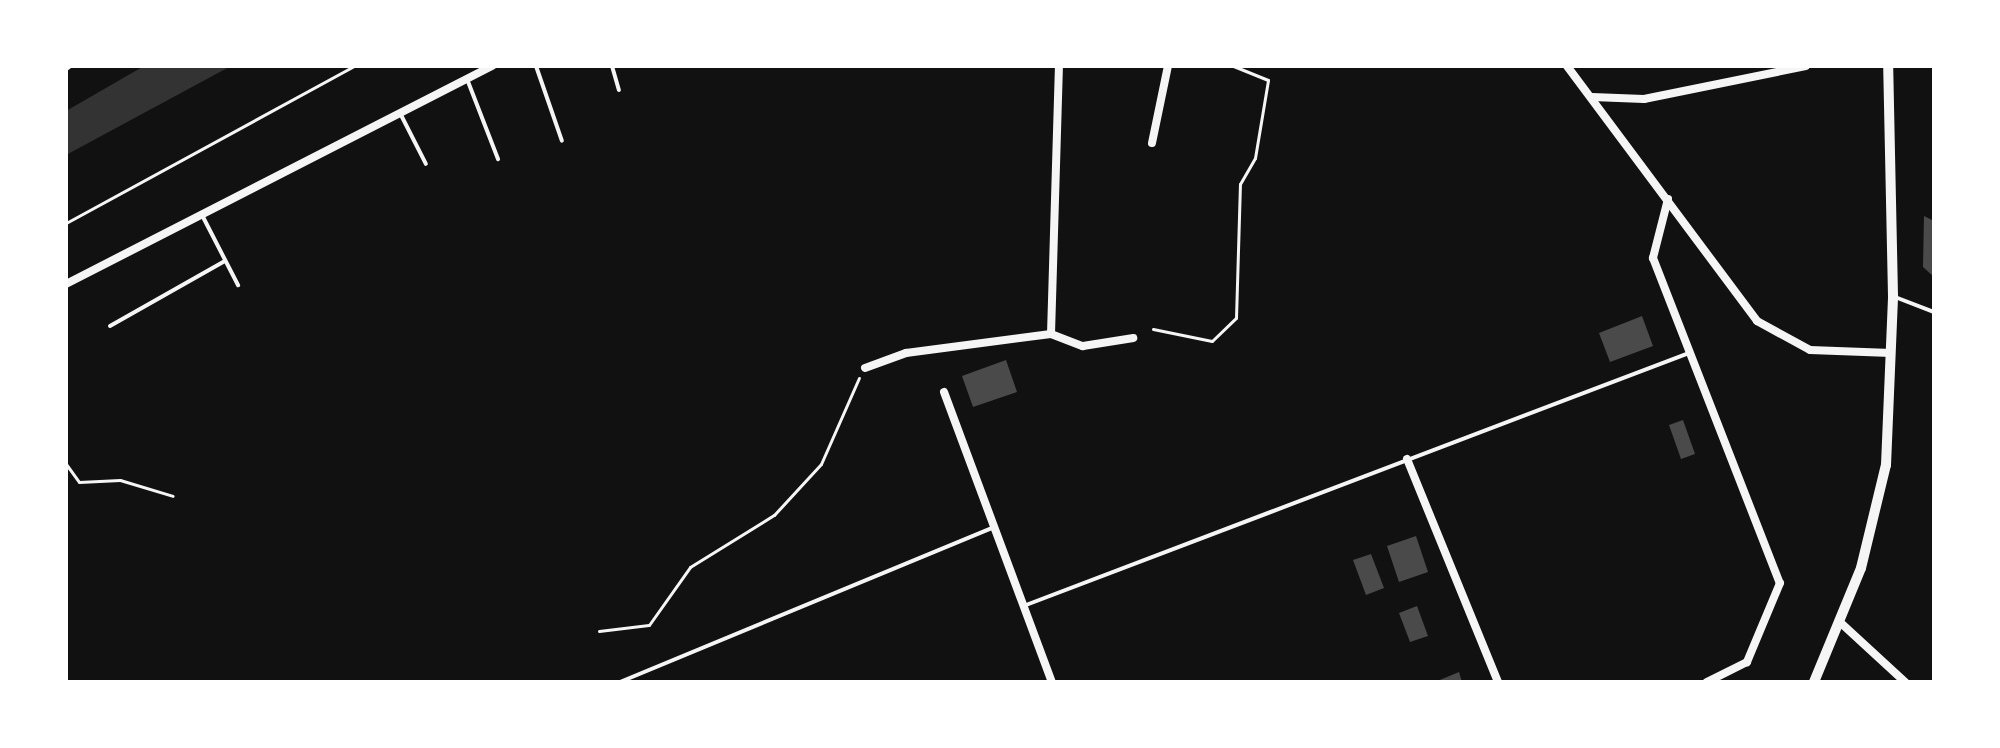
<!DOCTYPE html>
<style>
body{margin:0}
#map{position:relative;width:2000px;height:748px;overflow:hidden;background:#111;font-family:Literata,serif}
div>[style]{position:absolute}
.water>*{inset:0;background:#333}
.building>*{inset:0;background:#4a4a4a}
.path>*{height:3px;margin:-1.5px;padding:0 1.5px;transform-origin:1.5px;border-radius:1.5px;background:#f5f5f5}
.service>*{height:4px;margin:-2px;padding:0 2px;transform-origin:2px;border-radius:2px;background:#f5f5f5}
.minor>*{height:8px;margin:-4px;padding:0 4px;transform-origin:4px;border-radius:4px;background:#f5f5f5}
.tertiary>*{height:10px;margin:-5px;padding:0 5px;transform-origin:5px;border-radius:5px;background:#f5f5f5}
span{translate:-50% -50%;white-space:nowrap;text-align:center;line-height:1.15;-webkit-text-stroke:6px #fff;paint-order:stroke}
.frame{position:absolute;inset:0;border:68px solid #fff;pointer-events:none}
</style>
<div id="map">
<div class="water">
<i style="clip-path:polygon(144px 66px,231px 66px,66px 155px,66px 111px)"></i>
</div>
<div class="building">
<i style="clip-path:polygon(1924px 216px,1934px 221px,1934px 277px,1923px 267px)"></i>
<i style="clip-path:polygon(1642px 316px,1653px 346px,1610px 362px,1599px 333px)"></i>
<i style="clip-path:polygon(1006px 360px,1017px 392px,973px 407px,962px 376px)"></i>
<i style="clip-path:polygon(1683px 420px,1695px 454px,1681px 459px,1669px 425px)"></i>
<i style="clip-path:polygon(1416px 536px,1428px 572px,1399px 582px,1387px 546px)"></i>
<i style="clip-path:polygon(1371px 554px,1384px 588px,1366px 595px,1353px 560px)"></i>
<i style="clip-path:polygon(1417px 606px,1428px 636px,1410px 642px,1399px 613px)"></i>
<i style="clip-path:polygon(1459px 672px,1462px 682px,1435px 682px)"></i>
</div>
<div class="path">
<i style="left:66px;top:69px;width:5px;rotate:-37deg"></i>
<i style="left:66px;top:223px;width:328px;rotate:-28.6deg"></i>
<i style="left:1153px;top:329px;width:60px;rotate:11.5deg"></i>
<i style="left:1212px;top:341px;width:33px;rotate:-44deg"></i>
<i style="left:1236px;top:318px;width:134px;rotate:-88.3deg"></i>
<i style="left:1240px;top:184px;width:30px;rotate:-60deg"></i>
<i style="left:1255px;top:158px;width:79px;rotate:-80.5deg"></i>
<i style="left:1268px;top:80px;width:38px;rotate:-158deg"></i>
<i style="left:66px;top:464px;width:22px;rotate:54deg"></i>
<i style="left:79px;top:482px;width:41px;rotate:-2.8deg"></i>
<i style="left:120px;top:480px;width:55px;rotate:16.8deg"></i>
<i style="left:599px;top:631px;width:50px;rotate:-6.8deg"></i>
<i style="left:649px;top:625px;width:71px;rotate:-54.7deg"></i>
<i style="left:690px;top:567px;width:99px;rotate:-31.8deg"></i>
<i style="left:774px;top:515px;width:69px;rotate:-47.3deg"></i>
<i style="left:821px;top:464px;width:94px;rotate:-66.2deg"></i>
</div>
<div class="service">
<i style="left:536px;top:66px;width:79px;rotate:70.9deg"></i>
<i style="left:612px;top:66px;width:25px;rotate:74deg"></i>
<i style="left:467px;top:79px;width:86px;rotate:68.8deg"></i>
<i style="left:400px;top:113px;width:57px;rotate:63deg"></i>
<i style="left:202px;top:215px;width:79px;rotate:62.8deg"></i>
<i style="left:1895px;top:297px;width:42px;rotate:21deg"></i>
<i style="left:110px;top:326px;width:132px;rotate:-29.5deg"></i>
<i style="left:1026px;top:605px;width:709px;rotate:-20.81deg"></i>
<i style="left:620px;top:682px;width:403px;rotate:-22.5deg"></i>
</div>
<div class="minor">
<i style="left:1567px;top:66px;width:318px;rotate:53.3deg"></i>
<i style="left:1757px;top:321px;width:60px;rotate:28.7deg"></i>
<i style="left:1810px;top:350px;width:81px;rotate:2.1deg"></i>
<i style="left:1592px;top:97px;width:52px;rotate:2.2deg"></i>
<i style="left:1644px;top:99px;width:165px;rotate:-11.5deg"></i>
<i style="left:1152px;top:143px;width:79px;rotate:-78.3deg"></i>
<i style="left:1668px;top:199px;width:61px;rotate:104.3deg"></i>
<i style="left:1653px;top:258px;width:349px;rotate:68.7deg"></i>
<i style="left:1780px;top:583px;width:86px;rotate:112.7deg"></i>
<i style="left:1747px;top:662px;width:45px;rotate:153.4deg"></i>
<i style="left:66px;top:284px;width:479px;rotate:-27.1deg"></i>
<i style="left:1051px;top:334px;width:34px;rotate:21deg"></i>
<i style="left:1083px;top:346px;width:51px;rotate:-9.1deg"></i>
<i style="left:865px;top:368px;width:44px;rotate:-20.1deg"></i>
<i style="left:906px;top:353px;width:146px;rotate:-7.5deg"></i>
<i style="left:1051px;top:334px;width:268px;rotate:-88.3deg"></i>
<i style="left:944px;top:392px;width:309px;rotate:69.6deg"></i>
<i style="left:1407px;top:459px;width:241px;rotate:67.8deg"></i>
<i style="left:1842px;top:624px;width:86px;rotate:42.6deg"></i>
</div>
<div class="tertiary">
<i style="left:1814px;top:682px;width:123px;rotate:-67.6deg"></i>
<i style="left:1861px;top:568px;width:106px;rotate:-76.4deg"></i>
<i style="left:1886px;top:465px;width:169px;rotate:-87.6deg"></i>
<i style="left:1893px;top:296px;width:230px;rotate:-91.2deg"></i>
</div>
<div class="frame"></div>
</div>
